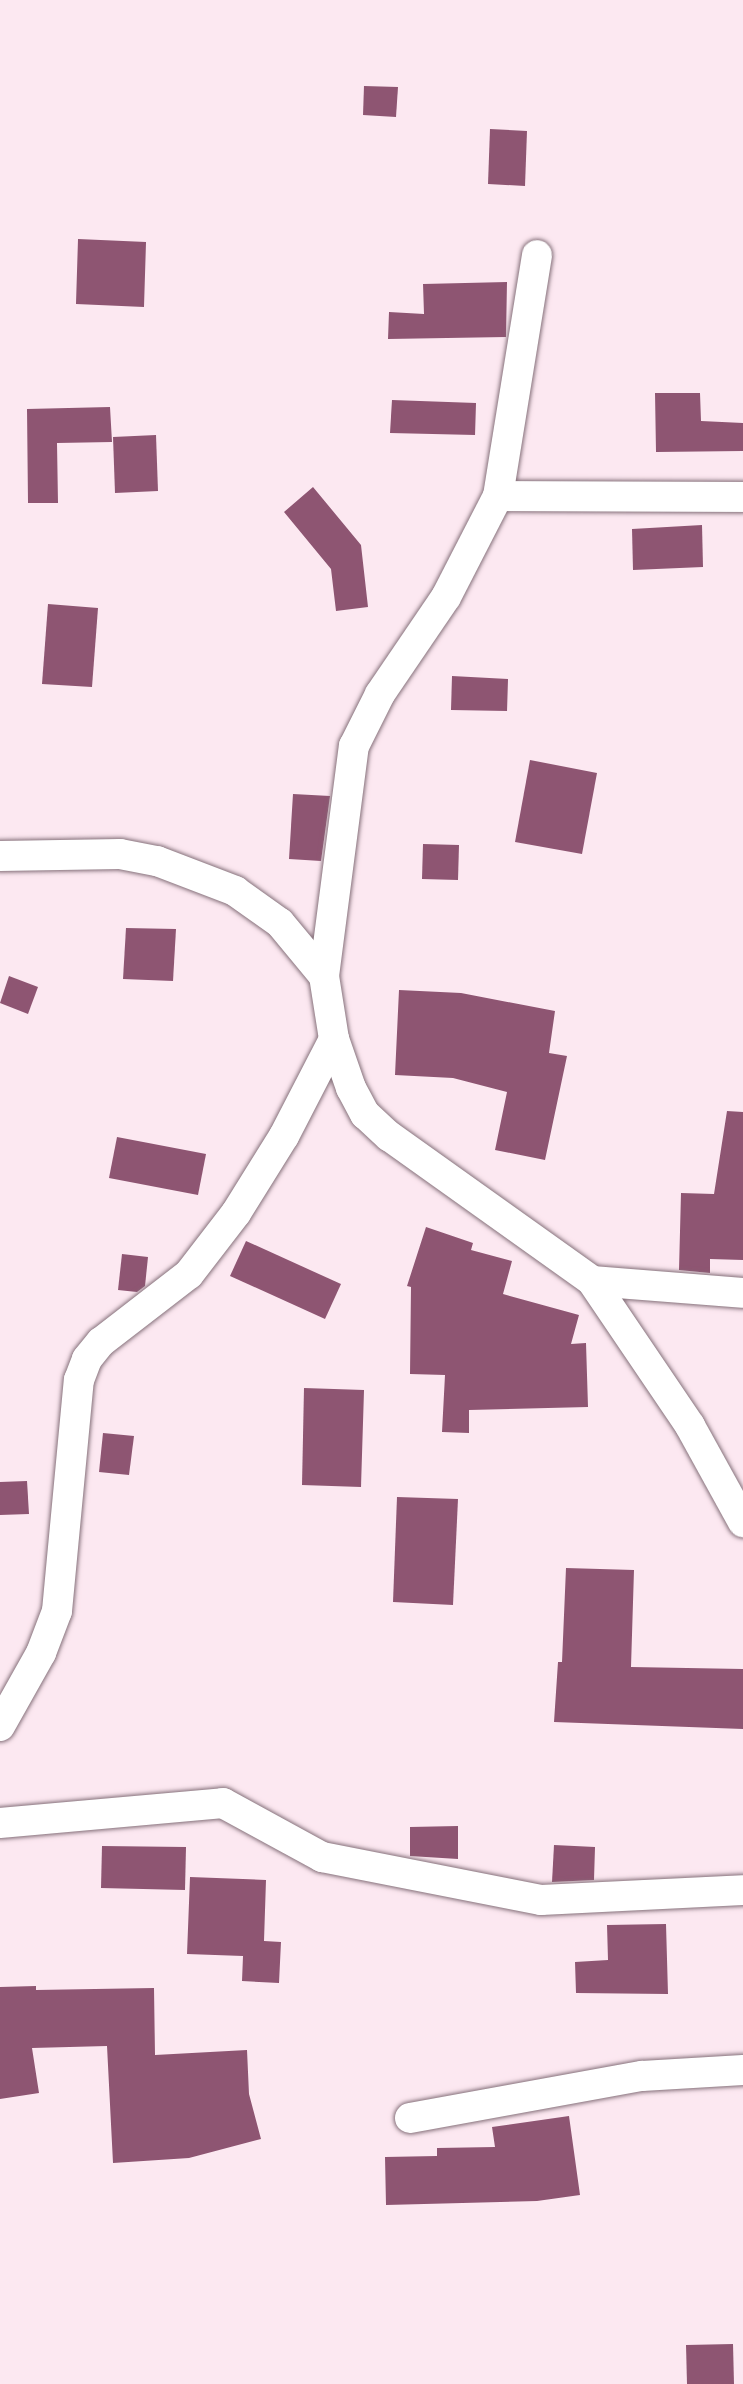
<!DOCTYPE html>
<style>
body{margin:0}
#map{position:relative;width:743px;height:2384px;overflow:hidden;background:#fce8f1;font-family:Cabin,sans-serif}
div>[style]{position:absolute}
.building>*{inset:0;background:#8e5572}
.roads{filter:drop-shadow(0 0 2px #86717b) drop-shadow(0 0 2px #86717b)}
.street>*{height:30px;margin:-15px;padding:0 15px;transform-origin:15px;border-radius:15px;background:#fff}
span{translate:-50% -50%;white-space:nowrap;text-align:center;line-height:1.15;-webkit-text-stroke:7px #fce8f1;paint-order:stroke}
</style>
<div id="map">
<div class="building">
<i style="clip-path:polygon(364px 86px,398px 87px,396px 117px,363px 115px)"></i>
<i style="clip-path:polygon(490px 129px,527px 131px,525px 186px,488px 184px)"></i>
<i style="clip-path:polygon(78px 239px,146px 242px,144px 307px,76px 304px)"></i>
<i style="clip-path:polygon(507px 282px,506px 337px,388px 339px,389px 312px,424px 314px,423px 284px)"></i>
<i style="clip-path:polygon(655px 393px,700px 393px,701px 421px,743px 423px,743px 451px,656px 452px)"></i>
<i style="clip-path:polygon(392px 400px,476px 403px,475px 435px,390px 433px)"></i>
<i style="clip-path:polygon(110px 407px,112px 442px,57px 443px,58px 503px,28px 503px,27px 409px)"></i>
<i style="clip-path:polygon(156px 435px,158px 491px,115px 493px,113px 437px)"></i>
<i style="clip-path:polygon(313px 487px,361px 545px,368px 607px,336px 611px,331px 569px,284px 512px)"></i>
<i style="clip-path:polygon(702px 525px,703px 567px,633px 570px,632px 529px)"></i>
<i style="clip-path:polygon(48px 604px,98px 608px,92px 687px,42px 684px)"></i>
<i style="clip-path:polygon(452px 676px,508px 679px,507px 711px,451px 710px)"></i>
<i style="clip-path:polygon(530px 760px,597px 773px,582px 854px,515px 842px)"></i>
<i style="clip-path:polygon(293px 794px,330px 796px,321px 861px,289px 859px)"></i>
<i style="clip-path:polygon(423px 844px,459px 845px,458px 880px,422px 879px)"></i>
<i style="clip-path:polygon(126px 928px,176px 929px,173px 981px,123px 979px)"></i>
<i style="clip-path:polygon(9px 976px,38px 987px,28px 1014px,0 1003px)"></i>
<i style="clip-path:polygon(399px 990px,461px 993px,555px 1011px,549px 1053px,567px 1056px,545px 1160px,495px 1150px,507px 1092px,453px 1078px,395px 1075px)"></i>
<i style="clip-path:polygon(727px 1111px,743px 1112px,743px 1260px,710px 1259px,710px 1273px,679px 1270px,681px 1193px,714px 1194px)"></i>
<i style="clip-path:polygon(117px 1137px,206px 1154px,198px 1195px,109px 1178px)"></i>
<i style="clip-path:polygon(426px 1227px,473px 1243px,471px 1250px,512px 1261px,503px 1294px,579px 1315px,571px 1344px,586px 1343px,588px 1407px,469px 1410px,469px 1433px,442px 1432px,445px 1375px,410px 1374px,411px 1287px,407px 1286px)"></i>
<i style="clip-path:polygon(246px 1241px,341px 1284px,325px 1319px,230px 1276px)"></i>
<i style="clip-path:polygon(122px 1254px,148px 1257px,145px 1286px,137px 1292px,118px 1290px)"></i>
<i style="clip-path:polygon(304px 1388px,364px 1390px,361px 1487px,302px 1485px)"></i>
<i style="clip-path:polygon(103px 1433px,134px 1436px,129px 1475px,99px 1472px)"></i>
<i style="clip-path:polygon(27px 1481px,29px 1514px,0 1515px,0 1482px)"></i>
<i style="clip-path:polygon(397px 1497px,458px 1499px,453px 1605px,393px 1602px)"></i>
<i style="clip-path:polygon(566px 1568px,634px 1570px,631px 1667px,743px 1669px,743px 1729px,554px 1722px,558px 1662px,562px 1662px)"></i>
<i style="clip-path:polygon(458px 1826px,458px 1859px,410px 1856px,410px 1827px)"></i>
<i style="clip-path:polygon(554px 1845px,595px 1847px,594px 1880px,552px 1882px)"></i>
<i style="clip-path:polygon(102px 1846px,186px 1847px,185px 1890px,101px 1888px)"></i>
<i style="clip-path:polygon(190px 1877px,266px 1880px,264px 1941px,281px 1942px,279px 1983px,242px 1981px,243px 1956px,187px 1954px)"></i>
<i style="clip-path:polygon(666px 1924px,668px 1994px,576px 1993px,575px 1962px,608px 1960px,607px 1925px)"></i>
<i style="clip-path:polygon(36px 1986px,36px 1990px,154px 1988px,155px 2055px,247px 2050px,249px 2094px,261px 2139px,189px 2158px,113px 2163px,107px 2046px,32px 2048px,39px 2093px,0 2099px,0 1987px)"></i>
<i style="clip-path:polygon(569px 2116px,580px 2195px,537px 2201px,386px 2205px,385px 2157px,437px 2156px,437px 2148px,495px 2147px,492px 2127px)"></i>
<i style="clip-path:polygon(733px 2344px,734px 2384px,687px 2384px,686px 2345px)"></i>
</div>
<div class="roads">
<div class="street">
<i style="left:498px;top:496px;width:245px;rotate:0.2deg"></i>
<i style="left:0;top:856px;width:120px;rotate:-1deg"></i>
<i style="left:120px;top:854px;width:38px;rotate:11deg"></i>
<i style="left:157px;top:861px;width:84px;rotate:21deg"></i>
<i style="left:235px;top:891px;width:55px;rotate:35.4deg"></i>
<i style="left:280px;top:923px;width:69px;rotate:50.3deg"></i>
<i style="left:324px;top:976px;width:64px;rotate:81deg"></i>
<i style="left:334px;top:1039px;width:52px;rotate:70.9deg"></i>
<i style="left:351px;top:1088px;width:30px;rotate:62deg"></i>
<i style="left:365px;top:1114px;width:33px;rotate:43deg"></i>
<i style="left:389px;top:1136px;width:249px;rotate:35.5deg"></i>
<i style="left:592px;top:1281px;width:175px;rotate:55.9deg"></i>
<i style="left:690px;top:1426px;width:110px;rotate:61.1deg"></i>
<i style="left:324px;top:976px;width:232px;rotate:-82.6deg"></i>
<i style="left:354px;top:746px;width:58px;rotate:-63.4deg"></i>
<i style="left:380px;top:694px;width:117px;rotate:-55.8deg"></i>
<i style="left:446px;top:597px;width:114px;rotate:-62.8deg"></i>
<i style="left:498px;top:496px;width:244px;rotate:-80.8deg"></i>
<i style="left:592px;top:1281px;width:151px;rotate:4.5deg"></i>
<i style="left:0;top:1726px;width:84px;rotate:-60.7deg"></i>
<i style="left:41px;top:1653px;width:45px;rotate:-69.1deg"></i>
<i style="left:57px;top:1611px;width:232px;rotate:-84.6deg"></i>
<i style="left:79px;top:1380px;width:22px;rotate:-69deg"></i>
<i style="left:87px;top:1359px;width:22px;rotate:-51deg"></i>
<i style="left:101px;top:1342px;width:111px;rotate:-37.7deg"></i>
<i style="left:189px;top:1274px;width:77px;rotate:-52.4deg"></i>
<i style="left:236px;top:1213px;width:91px;rotate:-58.1deg"></i>
<i style="left:284px;top:1136px;width:109px;rotate:-62.7deg"></i>
<i style="left:0;top:1823px;width:224px;rotate:-5.1deg"></i>
<i style="left:223px;top:1803px;width:113px;rotate:28.6deg"></i>
<i style="left:322px;top:1857px;width:223px;rotate:11.1deg"></i>
<i style="left:541px;top:1900px;width:202px;rotate:-2.8deg"></i>
<i style="left:410px;top:2118px;width:236px;rotate:-10.3deg"></i>
<i style="left:642px;top:2076px;width:101px;rotate:-3.4deg"></i>
</div>
</div>
</div>
